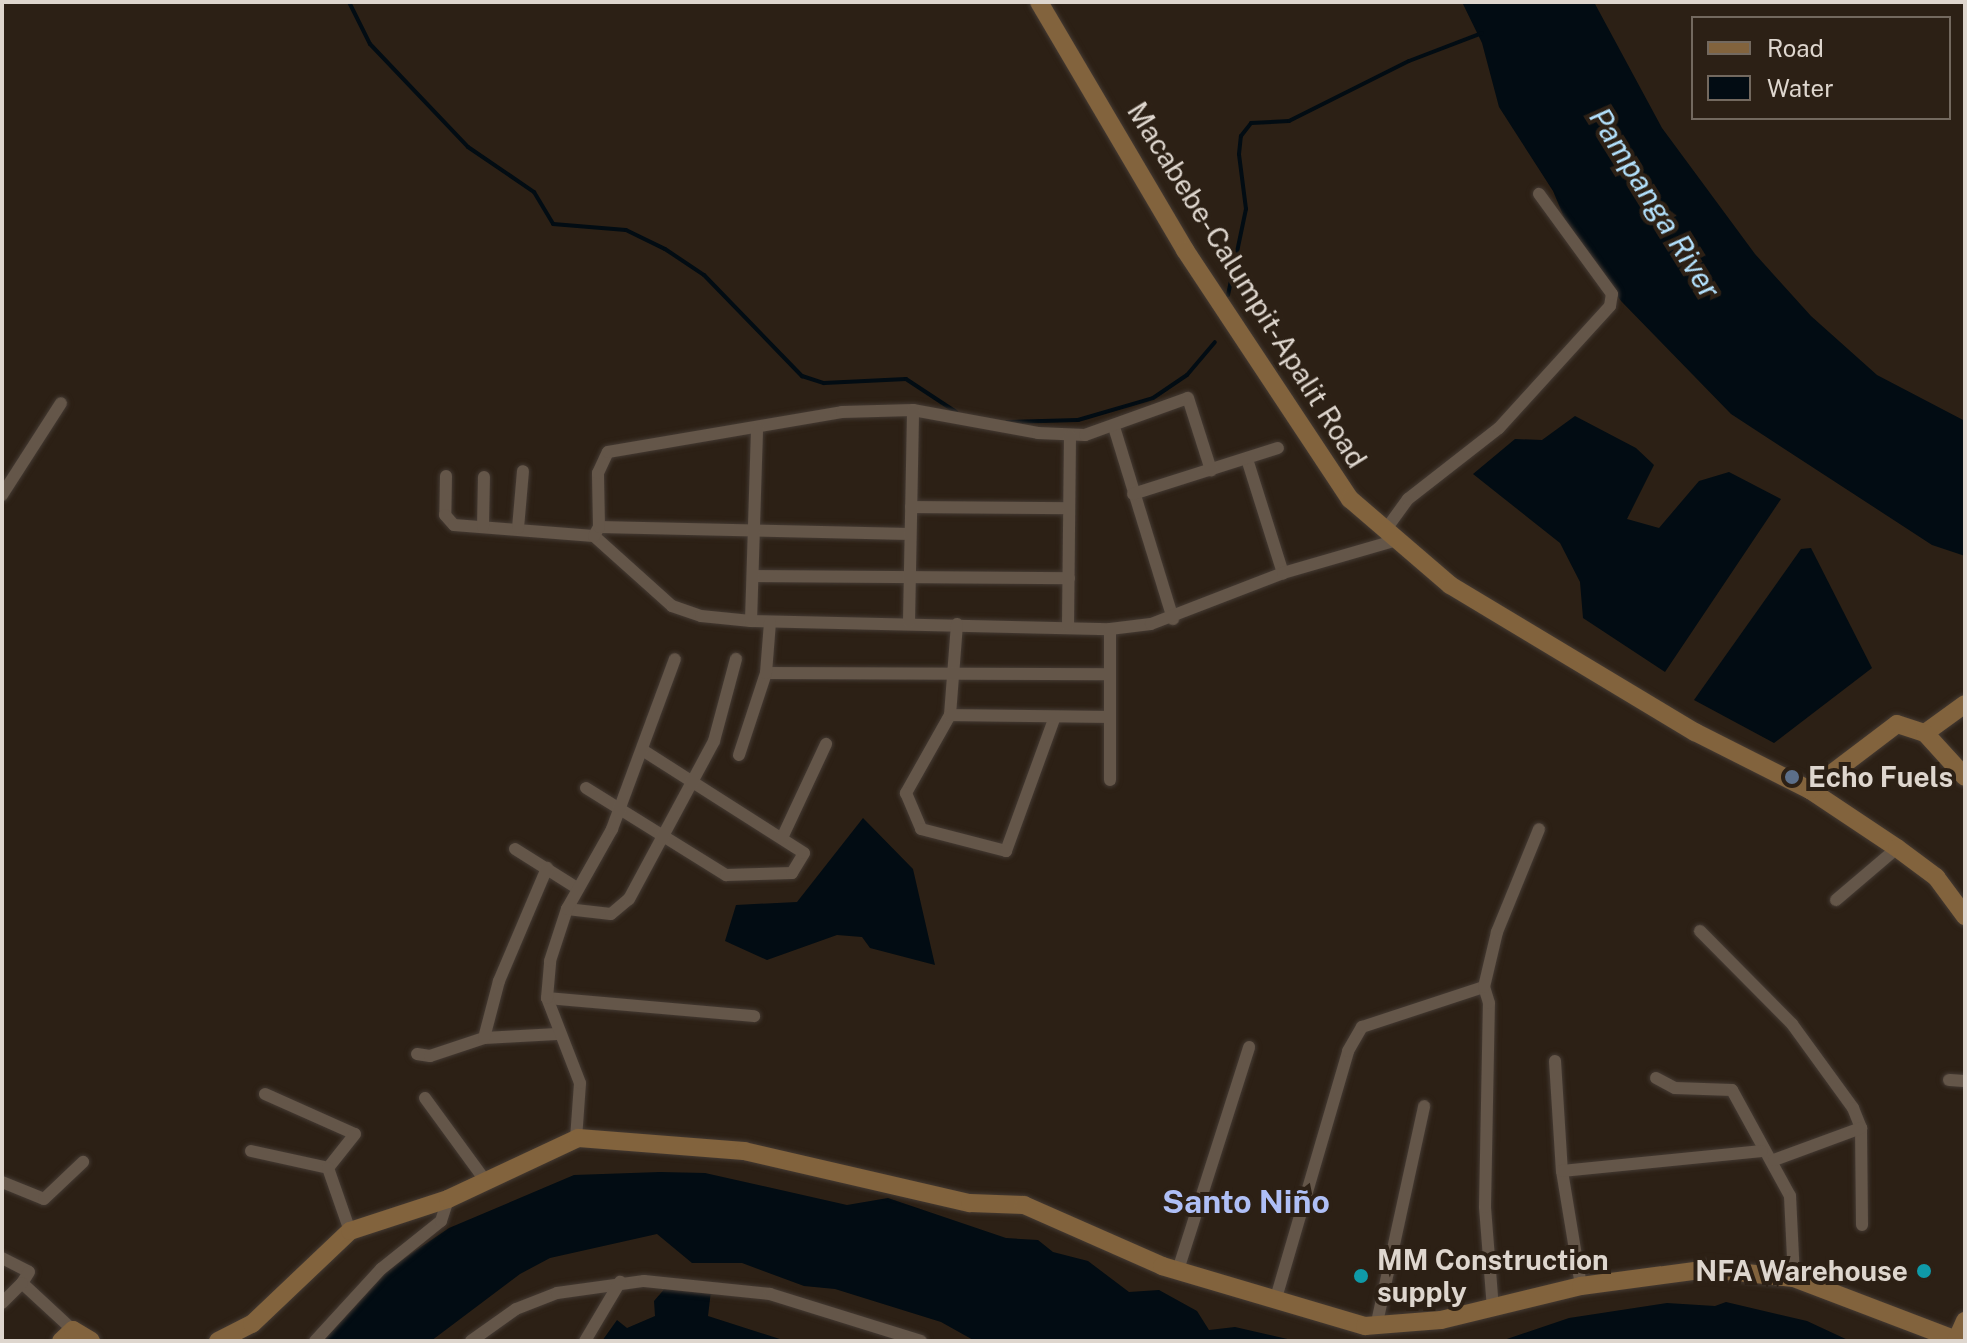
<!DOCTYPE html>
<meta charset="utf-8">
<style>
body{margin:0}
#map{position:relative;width:1967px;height:1343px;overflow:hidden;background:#2c2015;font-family:"Public Sans",sans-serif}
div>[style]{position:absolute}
.water>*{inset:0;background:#020c13}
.stream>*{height:4px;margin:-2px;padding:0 2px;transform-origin:2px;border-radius:2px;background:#020c13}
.roads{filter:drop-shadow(0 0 2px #443a33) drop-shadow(0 0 2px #443a33)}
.street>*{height:12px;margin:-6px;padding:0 6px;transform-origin:6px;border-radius:6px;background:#645649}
.secondary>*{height:18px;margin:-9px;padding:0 9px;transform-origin:9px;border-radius:9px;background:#82633d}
.dots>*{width:22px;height:22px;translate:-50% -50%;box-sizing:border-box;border:4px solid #2c2015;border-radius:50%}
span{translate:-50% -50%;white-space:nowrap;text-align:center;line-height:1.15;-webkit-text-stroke:8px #2c2015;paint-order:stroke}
.street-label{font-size:28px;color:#ded6ce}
.poi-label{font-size:28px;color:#ded6ce;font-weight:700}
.left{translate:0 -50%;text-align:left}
.right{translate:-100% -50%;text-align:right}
.water-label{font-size:30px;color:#b2e0fc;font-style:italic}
.quarter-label{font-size:32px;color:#afbff6;font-weight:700}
.frame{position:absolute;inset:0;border:4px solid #ded6ce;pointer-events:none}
.legend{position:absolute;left:1691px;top:16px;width:260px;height:104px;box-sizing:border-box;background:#2c2015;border:2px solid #73695f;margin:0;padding:10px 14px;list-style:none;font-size:24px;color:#ded6ce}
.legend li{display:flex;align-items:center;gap:16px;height:40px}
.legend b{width:40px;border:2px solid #73695f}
</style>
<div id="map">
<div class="water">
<i style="clip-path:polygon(1462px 2px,1594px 2px,1662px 128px,1755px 254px,1811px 316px,1877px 375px,1965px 421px,1965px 556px,1932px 545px,1731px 414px,1621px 301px,1566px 222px,1553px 191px,1499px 107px,1482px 43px)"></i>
<i style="clip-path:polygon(1575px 416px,1636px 448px,1654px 465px,1627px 519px,1659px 528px,1699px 481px,1729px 472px,1781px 499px,1665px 672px,1583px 618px,1580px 582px,1560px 543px,1473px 474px,1515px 439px,1542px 440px)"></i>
<i style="clip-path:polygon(1811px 548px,1872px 668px,1774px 743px,1694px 700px,1801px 549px)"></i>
<i style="clip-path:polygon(863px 818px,913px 869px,935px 965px,870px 948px,862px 937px,837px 935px,767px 960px,725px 941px,736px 905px,797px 902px)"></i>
<i style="clip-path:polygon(660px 1172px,705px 1173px,847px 1205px,888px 1198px,1006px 1238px,1038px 1240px,1053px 1252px,1088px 1261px,1129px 1292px,1159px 1290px,1197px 1311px,1209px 1330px,1235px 1327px,1296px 1341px,975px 1341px,941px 1322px,835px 1289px,804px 1286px,742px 1263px,692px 1263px,657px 1234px,550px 1258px,520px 1274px,431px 1341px,323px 1341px,390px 1268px,449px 1228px,574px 1175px)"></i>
<i style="clip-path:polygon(667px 1286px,711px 1291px,708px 1316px,786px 1341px,602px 1341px,617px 1320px,627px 1328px,655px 1316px,654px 1301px)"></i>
<i style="clip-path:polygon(1726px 1302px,1807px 1321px,1850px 1341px,1501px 1341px,1569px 1318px,1667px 1303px,1715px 1306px)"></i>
</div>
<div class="stream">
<i style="left:349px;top:2px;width:47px;rotate:63.4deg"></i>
<i style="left:370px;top:44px;width:142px;rotate:46.4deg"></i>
<i style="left:468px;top:147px;width:80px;rotate:34.3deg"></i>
<i style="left:534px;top:192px;width:37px;rotate:59deg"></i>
<i style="left:553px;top:224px;width:73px;rotate:4.7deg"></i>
<i style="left:626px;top:230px;width:43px;rotate:26deg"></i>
<i style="left:665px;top:249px;width:47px;rotate:33.7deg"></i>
<i style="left:704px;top:275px;width:141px;rotate:45.9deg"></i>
<i style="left:802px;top:376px;width:23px;rotate:18deg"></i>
<i style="left:824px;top:383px;width:82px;rotate:-2.8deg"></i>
<i style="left:906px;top:379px;width:60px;rotate:33.4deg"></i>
<i style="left:1228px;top:295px;width:88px;rotate:-78.2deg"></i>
<i style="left:1246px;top:209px;width:55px;rotate:-97.3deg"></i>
<i style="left:1239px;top:154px;width:18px;rotate:-84deg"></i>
<i style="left:1241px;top:136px;width:16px;rotate:-52deg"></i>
<i style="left:1251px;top:123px;width:38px;rotate:-3deg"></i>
<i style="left:1289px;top:121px;width:134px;rotate:-26.6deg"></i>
<i style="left:1409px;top:61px;width:78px;rotate:-21deg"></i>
<i style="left:1007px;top:422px;width:71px;rotate:-1.6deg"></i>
<i style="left:1078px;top:420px;width:78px;rotate:-16.3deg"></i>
<i style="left:1153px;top:398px;width:41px;rotate:-34.1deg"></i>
<i style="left:1187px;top:375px;width:43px;rotate:-49.7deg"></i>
</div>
<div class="roads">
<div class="street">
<i style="left:1114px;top:427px;width:201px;rotate:72.9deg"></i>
<i style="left:1247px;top:459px;width:120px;rotate:72.5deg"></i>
<i style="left:446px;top:476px;width:39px;rotate:91deg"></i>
<i style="left:445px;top:515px;width:13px;rotate:48deg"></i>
<i style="left:454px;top:525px;width:140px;rotate:4.5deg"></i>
<i style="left:594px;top:536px;width:105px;rotate:41.9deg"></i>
<i style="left:672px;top:606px;width:31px;rotate:19deg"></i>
<i style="left:701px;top:616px;width:50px;rotate:5.7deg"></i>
<i style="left:751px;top:621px;width:359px;rotate:1.3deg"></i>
<i style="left:1110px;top:629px;width:41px;rotate:-7deg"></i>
<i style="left:1151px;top:624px;width:142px;rotate:-21.1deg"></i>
<i style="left:1283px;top:573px;width:116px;rotate:-16.1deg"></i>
<i style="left:1133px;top:494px;width:152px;rotate:-17.6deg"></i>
<i style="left:2px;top:495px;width:109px;rotate:-57.3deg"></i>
<i style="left:911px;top:507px;width:158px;rotate:0.4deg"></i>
<i style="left:483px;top:527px;width:50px;rotate:-88.9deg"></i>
<i style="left:599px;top:527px;width:311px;rotate:1.3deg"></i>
<i style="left:518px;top:528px;width:57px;rotate:-85deg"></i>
<i style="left:1384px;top:532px;width:41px;rotate:-54deg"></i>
<i style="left:1408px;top:499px;width:115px;rotate:-38deg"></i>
<i style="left:1499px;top:428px;width:165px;rotate:-47.7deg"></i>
<i style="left:1610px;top:306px;width:12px;rotate:-81deg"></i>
<i style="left:1612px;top:294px;width:124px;rotate:-126.1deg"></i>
<i style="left:594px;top:536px;width:10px;rotate:-61deg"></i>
<i style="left:599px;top:527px;width:54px;rotate:-91.1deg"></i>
<i style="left:598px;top:473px;width:23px;rotate:-65deg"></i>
<i style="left:608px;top:452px;width:237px;rotate:-9.7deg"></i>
<i style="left:842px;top:412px;width:71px;rotate:-1.6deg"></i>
<i style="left:913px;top:410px;width:127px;rotate:10.4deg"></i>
<i style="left:1038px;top:433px;width:47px;rotate:2.4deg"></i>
<i style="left:1085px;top:435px;width:109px;rotate:-19.8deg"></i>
<i style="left:1188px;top:398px;width:76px;rotate:72.3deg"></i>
<i style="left:754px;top:576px;width:315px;rotate:0.4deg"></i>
<i style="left:751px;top:621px;width:193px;rotate:-88.2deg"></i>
<i style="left:909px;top:622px;width:212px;rotate:-88.9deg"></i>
<i style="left:957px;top:624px;width:91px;rotate:94.4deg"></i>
<i style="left:950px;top:715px;width:90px;rotate:119.4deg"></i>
<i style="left:906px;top:793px;width:39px;rotate:67deg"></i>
<i style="left:921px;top:829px;width:88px;rotate:14.5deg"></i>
<i style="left:1006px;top:851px;width:140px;rotate:-70deg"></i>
<i style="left:1068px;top:626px;width:190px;rotate:-89.4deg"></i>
<i style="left:766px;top:673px;width:341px;rotate:0.2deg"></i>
<i style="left:950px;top:715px;width:158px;rotate:0.7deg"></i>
<i style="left:739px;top:755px;width:86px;rotate:-71.8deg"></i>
<i style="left:766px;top:673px;width:51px;rotate:-85.5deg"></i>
<i style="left:1110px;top:780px;width:151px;rotate:-90deg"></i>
<i style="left:586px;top:788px;width:165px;rotate:31.9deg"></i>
<i style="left:726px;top:875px;width:66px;rotate:-1.7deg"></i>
<i style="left:792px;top:873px;width:23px;rotate:-59deg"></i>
<i style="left:804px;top:853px;width:190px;rotate:-147.5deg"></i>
<i style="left:782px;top:838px;width:104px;rotate:-64.9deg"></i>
<i style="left:515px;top:849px;width:73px;rotate:32.2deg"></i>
<i style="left:1836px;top:900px;width:80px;rotate:-40.4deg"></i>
<i style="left:567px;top:909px;width:44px;rotate:6.5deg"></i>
<i style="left:611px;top:914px;width:23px;rotate:-40deg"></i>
<i style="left:629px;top:899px;width:179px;rotate:-61.7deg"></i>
<i style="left:714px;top:741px;width:85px;rotate:-75deg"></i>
<i style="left:1700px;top:931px;width:131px;rotate:45.3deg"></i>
<i style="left:1792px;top:1024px;width:104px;rotate:54deg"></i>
<i style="left:1853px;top:1108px;width:22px;rotate:68deg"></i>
<i style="left:1861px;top:1128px;width:97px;rotate:89.4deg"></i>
<i style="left:547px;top:998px;width:208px;rotate:5deg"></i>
<i style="left:484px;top:1038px;width:73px;rotate:-3.1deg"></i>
<i style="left:417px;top:1054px;width:13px;rotate:9deg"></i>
<i style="left:430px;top:1056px;width:57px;rotate:-18.4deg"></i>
<i style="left:484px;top:1038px;width:59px;rotate:-75.3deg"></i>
<i style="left:499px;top:981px;width:123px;rotate:-67deg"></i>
<i style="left:1555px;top:1061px;width:110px;rotate:86.4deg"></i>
<i style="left:1562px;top:1171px;width:117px;rotate:80.6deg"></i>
<i style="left:1656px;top:1078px;width:21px;rotate:28deg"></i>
<i style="left:1675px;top:1088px;width:57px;rotate:2deg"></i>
<i style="left:1732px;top:1090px;width:121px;rotate:61.3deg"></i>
<i style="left:1790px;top:1196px;width:82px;rotate:87.2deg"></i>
<i style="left:1949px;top:1080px;width:16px;rotate:4deg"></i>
<i style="left:265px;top:1094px;width:98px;rotate:24deg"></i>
<i style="left:355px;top:1134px;width:43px;rotate:128.5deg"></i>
<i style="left:425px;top:1098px;width:105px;rotate:53.9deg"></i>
<i style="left:576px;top:1139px;width:56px;rotate:-85.9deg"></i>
<i style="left:580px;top:1083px;width:91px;rotate:-111.2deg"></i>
<i style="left:547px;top:998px;width:37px;rotate:-85deg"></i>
<i style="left:550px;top:961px;width:55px;rotate:-71.9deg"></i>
<i style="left:567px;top:909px;width:92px;rotate:-60.6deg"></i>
<i style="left:612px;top:829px;width:181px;rotate:-69.7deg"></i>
<i style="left:251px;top:1151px;width:79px;rotate:12.4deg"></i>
<i style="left:328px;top:1168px;width:67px;rotate:70.8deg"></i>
<i style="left:1774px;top:1160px;width:93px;rotate:-20.2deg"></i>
<i style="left:1562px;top:1171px;width:201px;rotate:-5.7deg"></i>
<i style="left:2px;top:1182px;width:45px;rotate:22deg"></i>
<i style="left:44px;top:1199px;width:54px;rotate:-43.5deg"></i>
<i style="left:2px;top:1258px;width:30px;rotate:27deg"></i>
<i style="left:29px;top:1272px;width:13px;rotate:122deg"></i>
<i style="left:22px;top:1283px;width:69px;rotate:42.7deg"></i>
<i style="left:1178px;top:1270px;width:234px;rotate:-72.3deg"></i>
<i style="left:1276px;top:1298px;width:257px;rotate:-73.7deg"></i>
<i style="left:1348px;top:1051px;width:28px;rotate:-60deg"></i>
<i style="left:1362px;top:1027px;width:128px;rotate:-18.2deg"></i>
<i style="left:2px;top:1303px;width:28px;rotate:-45deg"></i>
<i style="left:1493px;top:1309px;width:102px;rotate:-94.5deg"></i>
<i style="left:1485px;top:1207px;width:204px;rotate:-88.9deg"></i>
<i style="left:1489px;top:1003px;width:17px;rotate:-107deg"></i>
<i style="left:1484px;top:987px;width:57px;rotate:-76.7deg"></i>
<i style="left:1497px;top:932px;width:111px;rotate:-67.8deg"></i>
<i style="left:1376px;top:1327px;width:226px;rotate:-77.7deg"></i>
<i style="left:315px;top:1341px;width:98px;rotate:-47.5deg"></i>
<i style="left:381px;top:1269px;width:77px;rotate:-38.7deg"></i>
<i style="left:441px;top:1221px;width:23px;rotate:-72deg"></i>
<i style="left:471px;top:1341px;width:55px;rotate:-35.4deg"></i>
<i style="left:516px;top:1309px;width:44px;rotate:-21.3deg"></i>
<i style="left:557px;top:1293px;width:88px;rotate:-7.9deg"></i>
<i style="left:644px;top:1281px;width:127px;rotate:5.9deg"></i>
<i style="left:770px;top:1294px;width:158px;rotate:17.3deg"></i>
<i style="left:585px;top:1341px;width:69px;rotate:-59.3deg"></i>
</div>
<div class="secondary">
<i style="left:1039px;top:2px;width:288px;rotate:59.5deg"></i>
<i style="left:1185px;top:250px;width:299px;rotate:56.5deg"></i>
<i style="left:1350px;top:499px;width:132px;rotate:40.7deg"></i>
<i style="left:1450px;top:585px;width:286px;rotate:31deg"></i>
<i style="left:1695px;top:732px;width:129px;rotate:26.8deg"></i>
<i style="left:1810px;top:790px;width:105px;rotate:33.7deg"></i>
<i style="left:1897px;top:848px;width:49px;rotate:36.6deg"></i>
<i style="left:1936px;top:877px;width:49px;rotate:53.4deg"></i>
<i style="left:1925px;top:733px;width:49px;rotate:-35.9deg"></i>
<i style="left:1810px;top:790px;width:109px;rotate:-37.2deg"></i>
<i style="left:1897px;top:724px;width:29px;rotate:18deg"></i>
<i style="left:1925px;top:733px;width:59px;rotate:47.7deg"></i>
<i style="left:61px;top:1341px;width:16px;rotate:-43deg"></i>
<i style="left:73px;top:1330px;width:21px;rotate:31deg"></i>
<i style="left:218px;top:1341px;width:38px;rotate:-27deg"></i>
<i style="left:252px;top:1324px;width:135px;rotate:-43.5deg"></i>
<i style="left:350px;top:1231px;width:103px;rotate:-18.1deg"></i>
<i style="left:448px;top:1199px;width:144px;rotate:-25.1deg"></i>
<i style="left:578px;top:1138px;width:167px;rotate:4.5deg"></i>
<i style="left:744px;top:1151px;width:232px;rotate:13deg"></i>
<i style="left:970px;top:1203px;width:54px;rotate:2.1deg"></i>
<i style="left:1024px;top:1205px;width:151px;rotate:23.8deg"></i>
<i style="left:1162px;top:1266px;width:212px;rotate:16.5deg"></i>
<i style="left:1365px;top:1326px;width:76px;rotate:-4.5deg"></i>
<i style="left:1441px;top:1320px;width:144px;rotate:-13.7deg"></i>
<i style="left:1581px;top:1286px;width:128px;rotate:-7.6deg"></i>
<i style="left:1708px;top:1269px;width:86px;rotate:6deg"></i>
<i style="left:1794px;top:1278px;width:173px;rotate:20.9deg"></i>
<i style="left:1956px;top:1341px;width:22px;rotate:-66deg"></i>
</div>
</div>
<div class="dots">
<i style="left:1792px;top:777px;background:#5c6f8a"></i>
<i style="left:1924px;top:1271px;background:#0f9aa8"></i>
<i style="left:1361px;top:1276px;background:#0f9aa8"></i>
</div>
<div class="street-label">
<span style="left:1247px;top:285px;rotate:58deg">Macabebe-Calumpit-Apalit Road</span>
</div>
<div class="poi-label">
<span class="left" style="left:1808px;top:777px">Echo Fuels</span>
<span class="left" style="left:1377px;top:1276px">MM Construction<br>supply</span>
<span class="right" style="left:1908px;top:1271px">NFA Warehouse</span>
</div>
<div class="water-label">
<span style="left:1655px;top:203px;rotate:58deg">Pampanga River</span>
</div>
<div class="quarter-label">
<span style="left:1246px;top:1202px">Santo Niño</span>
</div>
<div class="frame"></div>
<ul class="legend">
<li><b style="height:10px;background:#82633d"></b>Road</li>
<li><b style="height:22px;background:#020c13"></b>Water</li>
</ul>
</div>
